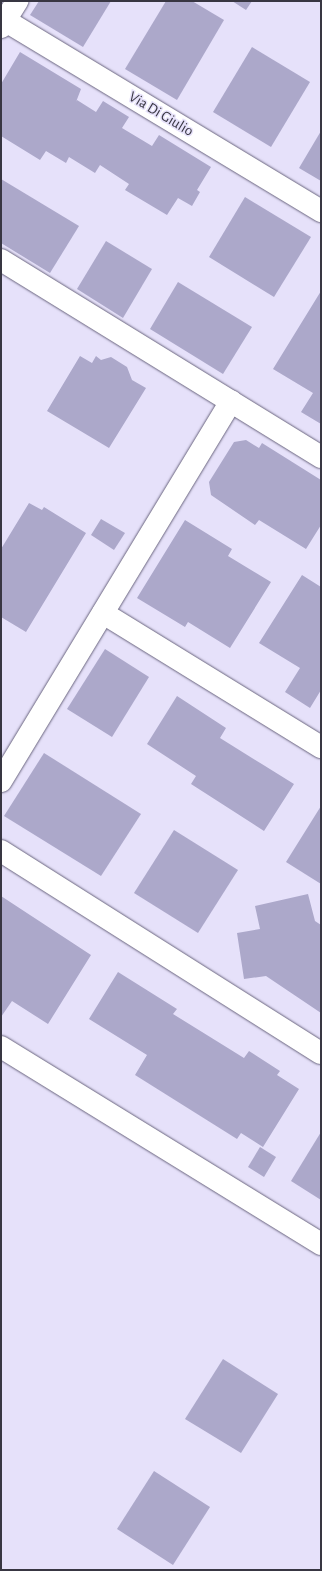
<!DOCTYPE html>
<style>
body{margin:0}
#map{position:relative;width:322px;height:1571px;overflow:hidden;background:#e6e1fa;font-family:"Alegreya Sans",sans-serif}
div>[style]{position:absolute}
.building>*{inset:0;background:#aca8ca}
.roads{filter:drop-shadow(0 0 1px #6a657f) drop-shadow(0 0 1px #6a657f)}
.minor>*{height:22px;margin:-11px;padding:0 11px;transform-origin:11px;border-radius:11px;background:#fff}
span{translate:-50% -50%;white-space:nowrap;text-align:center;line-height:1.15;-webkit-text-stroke:3px #e6e1fa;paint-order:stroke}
.street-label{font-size:15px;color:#383642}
.frame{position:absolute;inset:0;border:2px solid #383642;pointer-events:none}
</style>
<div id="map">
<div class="building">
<i style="clip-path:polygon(39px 1px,111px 1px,83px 47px,30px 15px)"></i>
<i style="clip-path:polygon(166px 1px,192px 1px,224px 20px,177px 100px,125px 69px)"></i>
<i style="clip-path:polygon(232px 1px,252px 1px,246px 10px)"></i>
<i style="clip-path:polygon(252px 47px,310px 82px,271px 147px,213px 112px)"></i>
<i style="clip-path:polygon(20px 52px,81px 89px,76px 102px,77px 100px,96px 112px,103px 101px,129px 117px,122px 128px,152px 146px,159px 135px,211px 167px,197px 190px,200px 192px,192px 206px,178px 198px,167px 215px,125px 190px,129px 184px,100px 165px,95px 173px,69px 157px,66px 163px,46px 151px,40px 160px,1px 136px,1px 84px)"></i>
<i style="clip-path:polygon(321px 131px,321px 181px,299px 168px)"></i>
<i style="clip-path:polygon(1px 179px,79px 226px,50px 273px,1px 243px)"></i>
<i style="clip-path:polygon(245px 197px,311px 237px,274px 297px,209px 257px)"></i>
<i style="clip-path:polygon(106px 241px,152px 269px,123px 318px,77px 289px)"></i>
<i style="clip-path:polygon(178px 282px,252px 327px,223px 374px,150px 329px)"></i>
<i style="clip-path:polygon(321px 291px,321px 424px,301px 412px,313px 393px,273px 369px)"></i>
<i style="clip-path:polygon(80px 356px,92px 363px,96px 356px,101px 360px,111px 357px,127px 367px,132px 380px,146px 388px,109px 448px,47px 411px)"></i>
<i style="clip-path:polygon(246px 440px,259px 448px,262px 443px,321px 480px,321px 525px,306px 549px,259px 520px,255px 525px,211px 495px,209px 482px,234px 442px)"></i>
<i style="clip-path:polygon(29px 503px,42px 510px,44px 507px,86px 533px,26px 632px,1px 617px,1px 549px)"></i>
<i style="clip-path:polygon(101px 519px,125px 533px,114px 550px,91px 535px)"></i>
<i style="clip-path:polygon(185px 520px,232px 549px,228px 556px,271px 582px,230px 648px,188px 622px,185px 627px,137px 598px)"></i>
<i style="clip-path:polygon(302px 575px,321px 587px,321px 690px,310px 708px,285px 692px,300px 668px,259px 643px)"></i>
<i style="clip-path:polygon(105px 649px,149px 677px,112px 737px,67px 709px)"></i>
<i style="clip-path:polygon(177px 696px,226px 728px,220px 738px,294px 784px,264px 831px,191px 784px,196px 776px,147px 744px)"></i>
<i style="clip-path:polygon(44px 753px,141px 814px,101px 876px,4px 816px)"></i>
<i style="clip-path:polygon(321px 806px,321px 884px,286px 862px)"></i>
<i style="clip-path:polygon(174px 830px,238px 870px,198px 933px,134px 893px)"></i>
<i style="clip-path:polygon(308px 894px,315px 921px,321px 925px,321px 1013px,266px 976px,244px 979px,237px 933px,260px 929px,255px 906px)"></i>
<i style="clip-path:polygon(1px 896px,91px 955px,48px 1024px,12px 1001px,1px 1017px)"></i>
<i style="clip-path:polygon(118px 972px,177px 1009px,173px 1014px,244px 1058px,249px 1051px,280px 1071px,277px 1075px,299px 1089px,263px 1147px,241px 1133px,237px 1139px,135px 1075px,147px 1055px,89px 1019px)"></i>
<i style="clip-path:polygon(321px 1132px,321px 1200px,291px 1181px)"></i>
<i style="clip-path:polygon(260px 1147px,276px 1157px,264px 1177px,248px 1167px)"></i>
<i style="clip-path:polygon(223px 1359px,278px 1394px,241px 1453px,185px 1419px)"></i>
<i style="clip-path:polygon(154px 1471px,210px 1507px,173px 1565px,117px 1529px)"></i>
</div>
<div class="roads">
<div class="minor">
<i style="left:1px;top:18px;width:374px;rotate:31.1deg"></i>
<i style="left:1px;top:27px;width:31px;rotate:-58deg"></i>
<i style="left:1px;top:260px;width:376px;rotate:31.6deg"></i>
<i style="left:103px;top:613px;width:256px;rotate:31.6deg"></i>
<i style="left:1px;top:781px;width:444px;rotate:-58.8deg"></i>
<i style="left:1px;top:851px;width:378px;rotate:32.3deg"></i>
<i style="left:1px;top:1047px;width:376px;rotate:31.6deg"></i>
</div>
</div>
<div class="street-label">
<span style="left:161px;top:114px;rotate:31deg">Via Di Giulio</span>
</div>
<div class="frame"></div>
</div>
